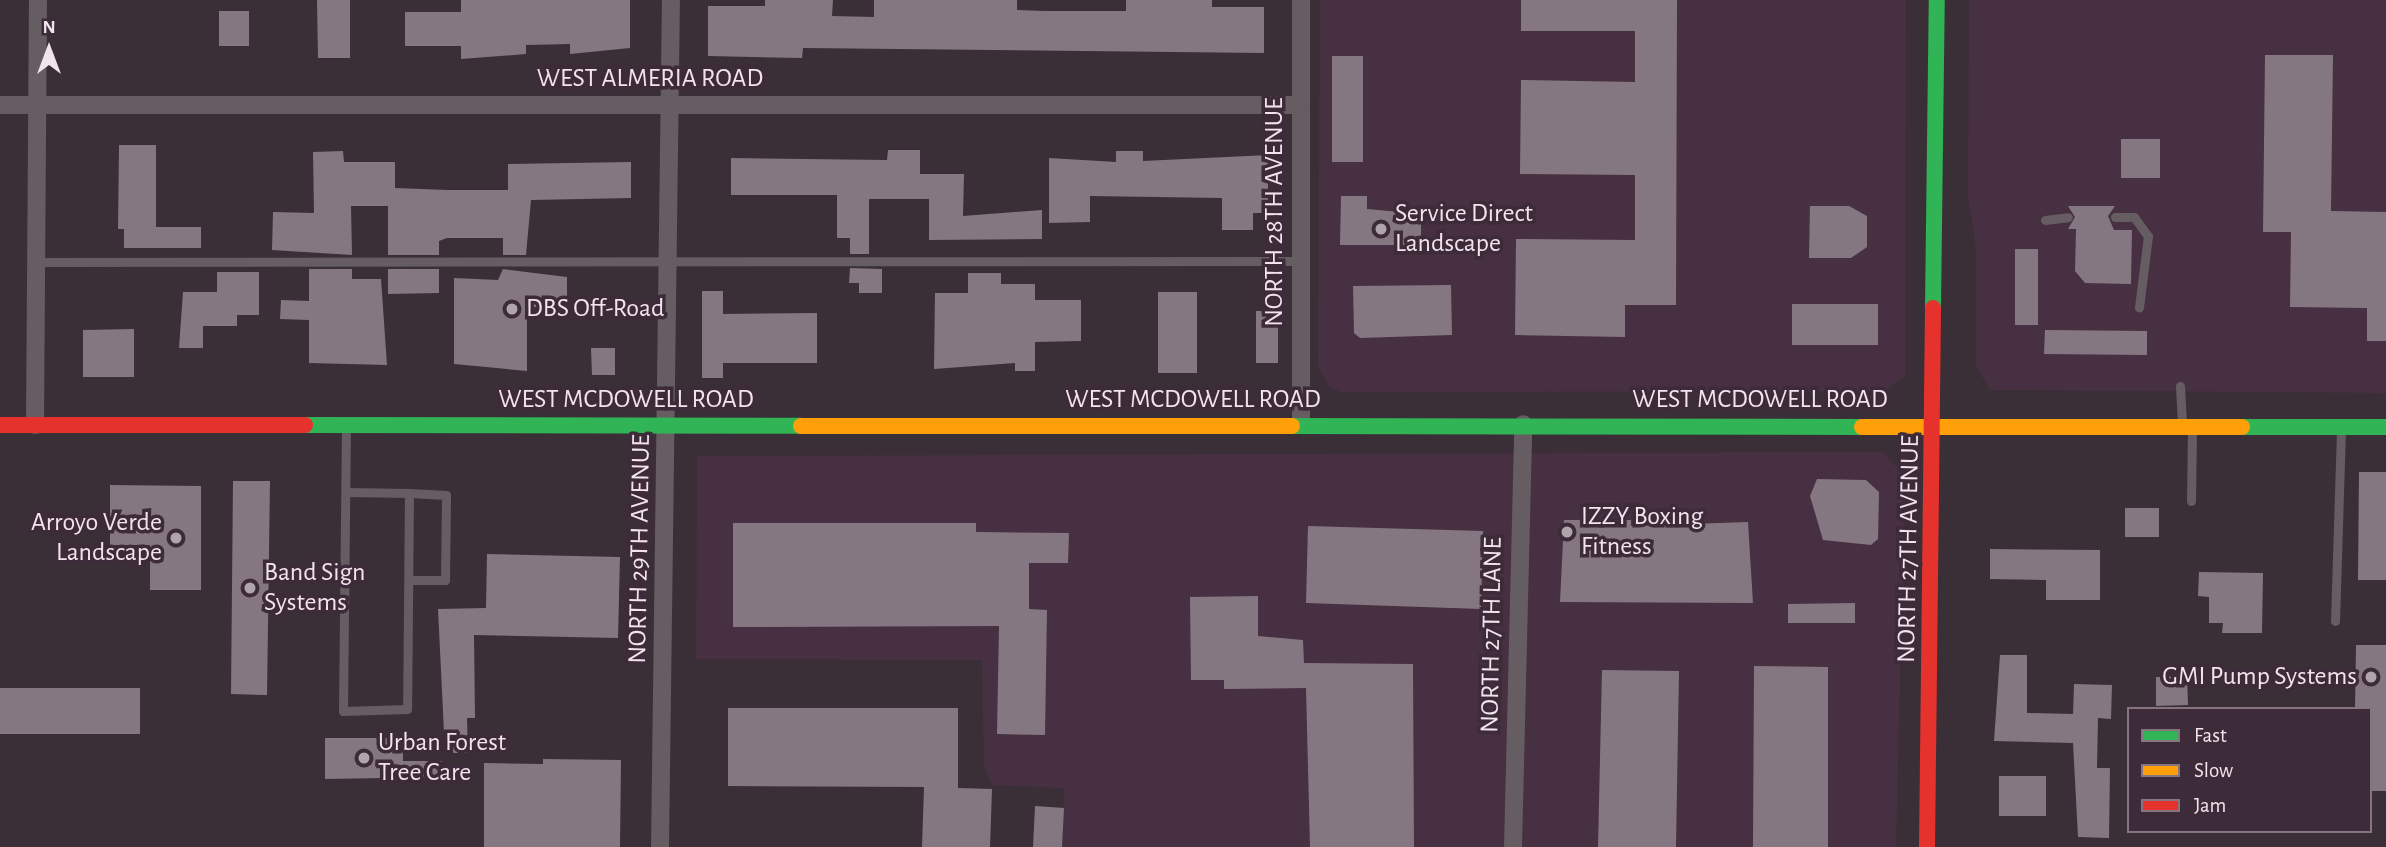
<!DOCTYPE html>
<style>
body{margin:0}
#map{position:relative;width:2386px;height:847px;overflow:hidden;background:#3a2f37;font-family:"Alegreya Sans",sans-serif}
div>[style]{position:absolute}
.built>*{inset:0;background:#473041}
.building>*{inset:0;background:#857782}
.lane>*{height:9px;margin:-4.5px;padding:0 4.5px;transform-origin:4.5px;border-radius:4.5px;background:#655d62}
.street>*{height:18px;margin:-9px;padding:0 9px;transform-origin:9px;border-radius:9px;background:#655d62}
.fast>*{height:16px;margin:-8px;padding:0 8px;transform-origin:8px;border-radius:8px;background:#30b455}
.slow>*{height:16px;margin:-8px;padding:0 8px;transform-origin:8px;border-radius:8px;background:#ff9f0a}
.jam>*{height:16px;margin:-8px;padding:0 8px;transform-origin:8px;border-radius:8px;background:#e5322d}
.dots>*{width:19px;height:19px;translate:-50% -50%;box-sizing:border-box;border:4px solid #3e2b39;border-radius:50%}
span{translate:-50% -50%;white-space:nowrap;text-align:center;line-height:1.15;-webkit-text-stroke:7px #3e2b39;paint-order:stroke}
.street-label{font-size:26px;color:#f1e4ed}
.poi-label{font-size:26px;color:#f1e4ed}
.left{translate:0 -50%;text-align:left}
.right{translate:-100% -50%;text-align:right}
.legend{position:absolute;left:2127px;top:707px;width:245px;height:126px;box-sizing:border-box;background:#3e2b39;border:2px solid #867581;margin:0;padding:9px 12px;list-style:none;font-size:21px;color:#f1e4ed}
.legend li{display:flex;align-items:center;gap:14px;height:35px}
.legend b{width:35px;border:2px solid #867581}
.north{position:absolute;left:14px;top:14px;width:70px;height:70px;-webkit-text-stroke:5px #3e2b39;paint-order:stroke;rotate:0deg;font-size:19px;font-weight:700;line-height:28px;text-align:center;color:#f1e4ed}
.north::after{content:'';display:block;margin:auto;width:24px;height:32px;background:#f1e4ed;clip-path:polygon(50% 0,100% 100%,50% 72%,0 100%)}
</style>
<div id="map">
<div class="built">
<i style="clip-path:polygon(1320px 0,1906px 0,1905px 376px,1884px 391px,1341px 392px,1329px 387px,1318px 365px)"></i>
<i style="clip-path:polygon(1969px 0,2386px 0,2386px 393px,1990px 390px,1976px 366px,1976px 248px,1968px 197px)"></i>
<i style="clip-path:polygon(1883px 452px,1905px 477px,1896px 847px,1062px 847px,1064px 788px,992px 785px,984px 765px,982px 660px,696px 659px,697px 456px)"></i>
</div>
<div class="building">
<i style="clip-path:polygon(317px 0,350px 0,350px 58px,318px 58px)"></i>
<i style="clip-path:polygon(461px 0,630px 0,630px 48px,570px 54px,570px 44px,526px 45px,526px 54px,461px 59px,461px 46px,405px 46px,405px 12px,461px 12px)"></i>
<i style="clip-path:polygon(765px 0,833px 0,832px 16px,874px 17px,874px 0,1017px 0,1017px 10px,1044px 11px,1126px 11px,1126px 0,1212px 0,1212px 7px,1264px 7px,1264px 53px,803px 48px,802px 58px,708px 56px,708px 6px,765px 6px)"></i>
<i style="clip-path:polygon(1521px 0,1677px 0,1676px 305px,1625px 305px,1625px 337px,1515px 335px,1516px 239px,1635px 240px,1635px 175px,1520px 174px,1521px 80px,1635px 82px,1635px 31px,1521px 31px)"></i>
<i style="clip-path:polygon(219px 11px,249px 11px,249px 46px,219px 46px)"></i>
<i style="clip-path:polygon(2265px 55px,2333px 55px,2331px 211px,2386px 212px,2386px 341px,2367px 341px,2367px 308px,2290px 307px,2291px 232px,2263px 232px)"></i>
<i style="clip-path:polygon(1332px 56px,1363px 56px,1363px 162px,1332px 162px)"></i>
<i style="clip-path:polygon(2121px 139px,2160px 139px,2160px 178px,2121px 178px)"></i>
<i style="clip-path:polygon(119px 145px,156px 145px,156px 227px,201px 227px,201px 248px,124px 248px,124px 229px,118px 229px)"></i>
<i style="clip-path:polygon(888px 150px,920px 150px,920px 174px,964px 174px,963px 216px,1042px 210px,1042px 239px,929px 240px,929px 199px,869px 199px,869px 254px,850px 254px,850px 238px,837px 238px,837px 195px,731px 195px,731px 158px,887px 160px)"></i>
<i style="clip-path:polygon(343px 151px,344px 162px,395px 162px,395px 188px,447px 190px,508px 190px,508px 164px,631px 162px,631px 198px,531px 200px,526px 255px,503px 255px,503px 238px,447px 238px,439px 241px,439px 255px,388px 255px,388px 206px,351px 206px,352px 255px,272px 250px,273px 212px,314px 213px,313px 152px)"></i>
<i style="clip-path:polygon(1116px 151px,1143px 151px,1143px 161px,1268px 155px,1268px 213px,1253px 213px,1253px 230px,1222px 230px,1222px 198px,1090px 196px,1090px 222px,1049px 223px,1049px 158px,1116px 162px)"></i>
<i style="clip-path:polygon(1341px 196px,1367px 196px,1367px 209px,1421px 214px,1421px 245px,1340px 245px)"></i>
<i style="clip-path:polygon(1810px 206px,1849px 206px,1867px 216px,1867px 247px,1851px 258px,1809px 258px)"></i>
<i style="clip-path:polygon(2068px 206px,2115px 206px,2108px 216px,2114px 230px,2132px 230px,2131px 284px,2085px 283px,2075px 271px,2076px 229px,2068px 229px,2075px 217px)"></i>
<i style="clip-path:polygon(2015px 249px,2038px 249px,2038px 325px,2015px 325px)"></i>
<i style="clip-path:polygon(850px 268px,882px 269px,882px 293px,859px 293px,859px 283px,849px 283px)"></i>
<i style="clip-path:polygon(309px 269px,352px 269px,352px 279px,381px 279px,387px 365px,309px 363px,309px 320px,280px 319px,281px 300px,309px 301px)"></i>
<i style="clip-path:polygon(388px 269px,439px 269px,439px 293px,388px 294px)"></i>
<i style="clip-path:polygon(503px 269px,567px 277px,567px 307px,527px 307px,527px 371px,454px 364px,454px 278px,498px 280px)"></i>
<i style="clip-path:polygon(217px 272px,259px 272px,259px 315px,237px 315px,237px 326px,203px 326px,203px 348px,179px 348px,183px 292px,217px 292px)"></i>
<i style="clip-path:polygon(968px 273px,1001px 273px,1001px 284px,1035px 284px,1035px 300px,1081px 300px,1081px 341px,1035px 342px,1035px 371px,1015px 371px,1015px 363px,934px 369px,935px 293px,968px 293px)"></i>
<i style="clip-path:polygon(1451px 285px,1452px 335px,1360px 338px,1354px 333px,1353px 286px)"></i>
<i style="clip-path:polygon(702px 291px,723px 291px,723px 314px,817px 313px,817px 363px,723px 363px,723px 378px,702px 378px)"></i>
<i style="clip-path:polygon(1158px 292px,1197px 292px,1197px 373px,1158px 373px)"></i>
<i style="clip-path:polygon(1792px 304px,1878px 304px,1878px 345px,1792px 345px)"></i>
<i style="clip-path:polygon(1256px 311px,1278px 311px,1278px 363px,1256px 363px)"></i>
<i style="clip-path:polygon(134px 329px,134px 377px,83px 377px,83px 330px)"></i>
<i style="clip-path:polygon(2045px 330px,2147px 331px,2147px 355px,2044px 354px)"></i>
<i style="clip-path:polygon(591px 348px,615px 348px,615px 375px,592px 375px)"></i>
<i style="clip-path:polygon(2359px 472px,2386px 472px,2386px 580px,2358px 580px)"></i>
<i style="clip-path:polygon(1817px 479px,1866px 480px,1879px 492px,1878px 539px,1871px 545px,1823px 540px,1810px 496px)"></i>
<i style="clip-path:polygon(233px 481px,270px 481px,267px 695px,231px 694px)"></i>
<i style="clip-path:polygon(110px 485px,201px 486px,201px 590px,150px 590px,150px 545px,110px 545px)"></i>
<i style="clip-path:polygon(2125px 508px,2159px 508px,2159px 537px,2125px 537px)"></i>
<i style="clip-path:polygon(1564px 520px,1631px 520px,1631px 526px,1748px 522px,1753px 603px,1560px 602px)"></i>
<i style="clip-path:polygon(733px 523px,976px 523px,976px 532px,1069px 533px,1068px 563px,1029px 563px,1029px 609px,1047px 610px,1045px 735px,997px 734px,999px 626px,733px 627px)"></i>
<i style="clip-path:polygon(1308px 526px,1483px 531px,1481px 609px,1306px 603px)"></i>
<i style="clip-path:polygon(1990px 549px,2100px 550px,2100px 600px,2046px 600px,2046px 580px,1990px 579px)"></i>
<i style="clip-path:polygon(487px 554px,620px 557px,618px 638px,474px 635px,475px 718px,467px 718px,468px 753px,445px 753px,438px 609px,486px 608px)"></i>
<i style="clip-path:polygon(2199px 572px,2263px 573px,2262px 633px,2222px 633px,2223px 623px,2209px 623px,2209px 597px,2198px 596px)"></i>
<i style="clip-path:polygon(1258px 596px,1258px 636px,1303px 640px,1304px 663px,1413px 664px,1414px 847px,1310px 847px,1306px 688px,1224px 689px,1224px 680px,1191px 680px,1190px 597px)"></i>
<i style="clip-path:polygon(1855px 603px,1855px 623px,1788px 623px,1788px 604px)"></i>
<i style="clip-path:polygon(2356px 645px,2386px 645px,2386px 791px,2370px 791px,2370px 709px,2355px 709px)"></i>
<i style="clip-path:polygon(2000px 655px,2027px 655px,2027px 713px,2073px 714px,2074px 684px,2112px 685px,2111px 719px,2098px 718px,2097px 768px,2110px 768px,2109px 838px,2078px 837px,2073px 743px,1994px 741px)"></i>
<i style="clip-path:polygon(1754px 666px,1828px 667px,1828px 847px,1753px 847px)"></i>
<i style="clip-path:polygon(1602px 670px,1679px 671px,1676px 847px,1598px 847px)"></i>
<i style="clip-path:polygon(2187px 676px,2188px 705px,2156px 706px,2156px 677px)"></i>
<i style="clip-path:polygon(0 688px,140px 688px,140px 734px,0 734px)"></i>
<i style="clip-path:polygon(728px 708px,958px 708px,958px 788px,992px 789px,990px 847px,922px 847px,924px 787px,728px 786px)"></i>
<i style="clip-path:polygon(325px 738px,403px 738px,403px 761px,442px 761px,442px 777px,325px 779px)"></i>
<i style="clip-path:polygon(543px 759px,621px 760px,620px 847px,484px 847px,484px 763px,543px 764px)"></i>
<i style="clip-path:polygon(1999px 776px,2046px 776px,2046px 816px,1999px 816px)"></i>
<i style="clip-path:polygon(1035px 806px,1064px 808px,1062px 847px,1033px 847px)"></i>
</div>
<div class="lane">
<i style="left:2115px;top:217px;width:19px"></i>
<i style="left:2134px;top:217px;width:24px;rotate:54deg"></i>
<i style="left:2148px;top:236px;width:72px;rotate:97.2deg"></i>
<i style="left:2045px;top:220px;width:23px;rotate:-7deg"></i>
<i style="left:36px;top:262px;width:1264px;rotate:-0.05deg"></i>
<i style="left:2180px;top:386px;width:38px;rotate:87deg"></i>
<i style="left:346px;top:492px;width:63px;rotate:0.9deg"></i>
<i style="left:409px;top:493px;width:216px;rotate:90.5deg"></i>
<i style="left:407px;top:709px;width:64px;rotate:178.2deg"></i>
<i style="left:343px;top:711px;width:282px;rotate:-89.4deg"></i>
<i style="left:2191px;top:501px;width:71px;rotate:-89.2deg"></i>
<i style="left:409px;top:580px;width:36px"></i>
<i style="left:445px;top:580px;width:85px;rotate:-89.3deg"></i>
<i style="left:446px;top:495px;width:37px;rotate:-177deg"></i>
<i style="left:2335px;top:621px;width:189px;rotate:-88.2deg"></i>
</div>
<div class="street">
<i style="left:1301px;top:0;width:424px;rotate:90deg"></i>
<i style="left:0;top:105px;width:1301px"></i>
<i style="left:35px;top:425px;width:425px;rotate:-89.6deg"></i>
<i style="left:660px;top:847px;width:847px;rotate:-89.26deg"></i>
<i style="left:1513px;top:847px;width:423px;rotate:-88.6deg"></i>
</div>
<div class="fast">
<i style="left:1933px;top:308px;width:308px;rotate:-89.3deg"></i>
<i style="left:305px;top:425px;width:496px;rotate:0.1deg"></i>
<i style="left:1292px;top:426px;width:570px;rotate:0.1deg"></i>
<i style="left:2242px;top:427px;width:144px"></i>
</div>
<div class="slow">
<i style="left:801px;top:426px;width:491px"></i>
<i style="left:1862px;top:427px;width:380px"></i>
</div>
<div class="jam">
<i style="left:0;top:425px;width:305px"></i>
<i style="left:1927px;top:847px;width:539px;rotate:-89.36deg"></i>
</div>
<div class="dots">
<i style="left:1381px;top:229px;background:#b1a5ad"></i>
<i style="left:512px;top:309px;background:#b1a5ad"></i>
<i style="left:1567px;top:532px;background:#b1a5ad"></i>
<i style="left:176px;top:538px;background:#b1a5ad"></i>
<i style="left:250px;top:588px;background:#b1a5ad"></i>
<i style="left:2371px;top:677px;background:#b1a5ad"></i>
<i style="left:364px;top:758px;background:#b1a5ad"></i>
</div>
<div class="street-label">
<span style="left:650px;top:79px">WEST ALMERIA ROAD</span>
<span style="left:1275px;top:212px;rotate:-90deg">NORTH 28TH AVENUE</span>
<span style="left:626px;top:400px">WEST MCDOWELL ROAD</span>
<span style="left:1193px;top:400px">WEST MCDOWELL ROAD</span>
<span style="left:1760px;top:400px">WEST MCDOWELL ROAD</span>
<span style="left:640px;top:549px;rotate:-89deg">NORTH 29TH AVENUE</span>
<span style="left:1909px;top:549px;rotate:-89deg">NORTH 27TH AVENUE</span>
<span style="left:1492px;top:635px;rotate:-89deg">NORTH 27TH LANE</span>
</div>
<div class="poi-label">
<span class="left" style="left:1395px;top:229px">Service Direct<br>Landscape</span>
<span class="left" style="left:526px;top:309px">DBS Off-Road</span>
<span class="left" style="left:1581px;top:532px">IZZY Boxing<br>Fitness</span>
<span class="right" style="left:162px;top:538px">Arroyo Verde<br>Landscape</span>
<span class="left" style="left:264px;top:588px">Band Sign<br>Systems</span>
<span class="right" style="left:2357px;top:677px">GMI Pump Systems</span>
<span class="left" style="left:378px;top:758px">Urban Forest<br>Tree Care</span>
</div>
<ul class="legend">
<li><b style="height:9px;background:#30b455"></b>Fast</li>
<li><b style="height:9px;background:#ff9f0a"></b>Slow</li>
<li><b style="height:9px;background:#e5322d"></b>Jam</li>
</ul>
<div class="north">N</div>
</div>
